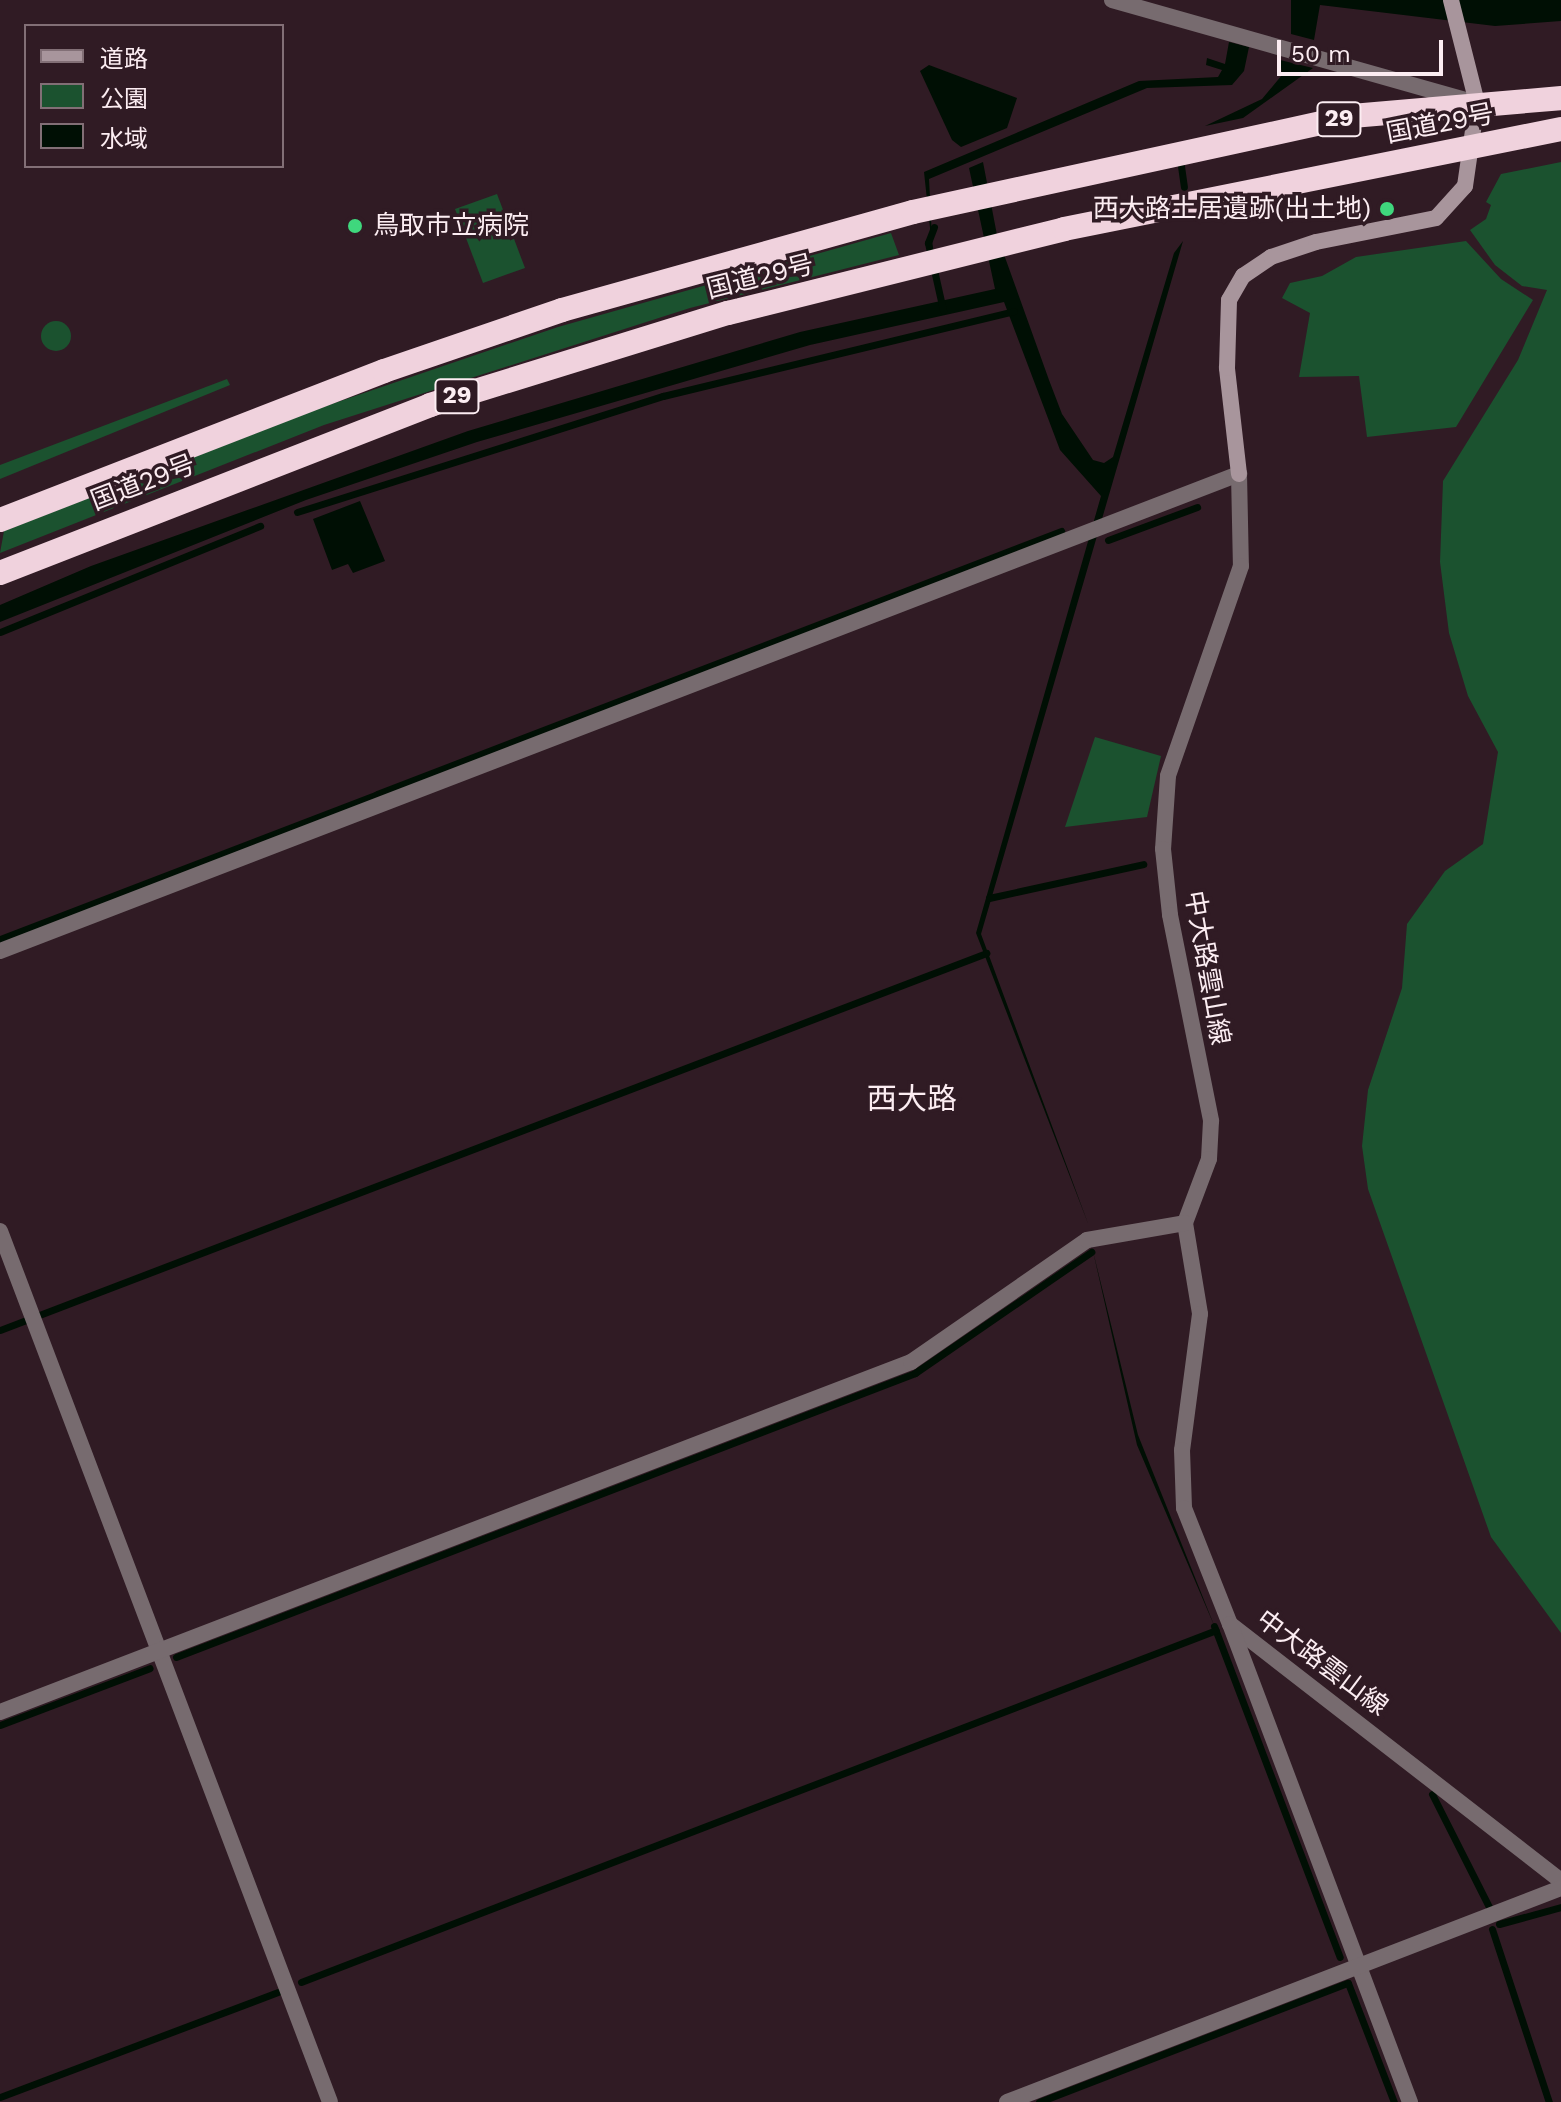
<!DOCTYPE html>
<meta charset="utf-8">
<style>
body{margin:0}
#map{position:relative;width:1561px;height:2102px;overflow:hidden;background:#301b24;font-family:"Work Sans","Noto Sans JP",sans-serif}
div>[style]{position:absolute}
.green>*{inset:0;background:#1b522f}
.round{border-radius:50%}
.water>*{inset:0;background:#000f04}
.stream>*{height:7px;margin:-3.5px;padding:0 3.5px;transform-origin:3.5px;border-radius:3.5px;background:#000f04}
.street>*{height:16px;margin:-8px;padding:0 8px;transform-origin:8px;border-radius:8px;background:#776b6f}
.secondary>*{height:16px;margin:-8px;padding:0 8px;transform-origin:8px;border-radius:8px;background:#a8959c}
.highway>*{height:24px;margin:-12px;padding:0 12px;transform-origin:12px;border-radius:12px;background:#f0d2dd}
.dots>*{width:22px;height:22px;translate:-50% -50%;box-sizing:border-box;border:4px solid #301b24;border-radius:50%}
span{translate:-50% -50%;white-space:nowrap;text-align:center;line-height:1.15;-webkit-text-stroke:7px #301b24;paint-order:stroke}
.shield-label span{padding:2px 6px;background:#301b24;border:2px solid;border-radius:6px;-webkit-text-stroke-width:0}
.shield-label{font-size:24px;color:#fcedf2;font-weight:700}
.street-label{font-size:26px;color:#fcedf2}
.poi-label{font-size:26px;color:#fcedf2}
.right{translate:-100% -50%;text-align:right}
.left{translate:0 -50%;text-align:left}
.quarter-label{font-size:30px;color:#fcedf2}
.legend{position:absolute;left:24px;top:24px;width:260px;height:144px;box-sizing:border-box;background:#301b24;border:2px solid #826f76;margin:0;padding:10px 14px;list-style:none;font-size:24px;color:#fcedf2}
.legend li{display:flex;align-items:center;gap:16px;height:40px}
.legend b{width:40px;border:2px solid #826f76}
.scale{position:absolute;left:1277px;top:40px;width:166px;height:36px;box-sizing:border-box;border:4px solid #fcedf2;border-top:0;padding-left:10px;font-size:24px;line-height:28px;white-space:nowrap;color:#fcedf2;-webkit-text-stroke:6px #301b24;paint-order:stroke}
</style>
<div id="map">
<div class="green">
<i style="clip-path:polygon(1561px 162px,1561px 1633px,1491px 1537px,1368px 1189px,1362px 1146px,1368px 1090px,1402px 988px,1407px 924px,1445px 871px,1483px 844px,1498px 752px,1468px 696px,1449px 633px,1440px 562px,1443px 481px,1518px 360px,1547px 290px,1522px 286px,1495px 265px,1470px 230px,1486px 219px,1491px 205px,1486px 202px,1501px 174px)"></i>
<i style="clip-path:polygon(497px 194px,525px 268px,483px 283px,455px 209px)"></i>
<i style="clip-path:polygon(891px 233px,899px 255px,690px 308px,324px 425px,0 553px,4px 531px,320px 408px,558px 327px)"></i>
<i style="clip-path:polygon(1466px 241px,1501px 279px,1533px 300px,1456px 427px,1367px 437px,1359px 376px,1299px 377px,1310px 313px,1282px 298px,1290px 283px,1322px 276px,1356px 257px)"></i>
<i class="round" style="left:41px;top:321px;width:30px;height:30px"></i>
<i style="clip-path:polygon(227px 379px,230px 385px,0 479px,0 465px)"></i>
<i style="clip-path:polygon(1095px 737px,1161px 756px,1147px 817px,1065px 827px)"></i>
</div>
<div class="water">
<i style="clip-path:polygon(1291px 0,1561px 0,1561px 21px,1495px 26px,1320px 5px,1314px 40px,1291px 34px)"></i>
<i style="clip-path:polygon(1229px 42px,1249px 47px,1244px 71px,1232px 85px,1147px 88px,929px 179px,933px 256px,924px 172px,1139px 81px,1218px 77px,1222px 70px,1206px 65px,1207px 58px,1225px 64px)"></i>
<i style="clip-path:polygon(1280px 60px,1313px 68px,1243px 118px,1205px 126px,1262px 99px,1282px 75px)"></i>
<i style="clip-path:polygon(929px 65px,1017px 98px,1007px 128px,961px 147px,952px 140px,920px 71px)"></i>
<i style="clip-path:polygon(983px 162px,997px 235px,1049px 380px,1062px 414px,1093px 460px,1104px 463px,1113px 457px,1174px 253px,1183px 241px,981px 934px,1089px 1226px,976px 933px,1101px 496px,1060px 450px,1004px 302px,810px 345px,477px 442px,306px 500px,0 622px,0 605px,91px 566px,468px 431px,800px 332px,995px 289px,969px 168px)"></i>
<i style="clip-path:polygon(360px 501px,385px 561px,353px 573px,348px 564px,332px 570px,313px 519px)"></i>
<i style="clip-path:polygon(1092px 1247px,1138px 1435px,1216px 1630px,1137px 1445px)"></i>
</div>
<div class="stream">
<i style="left:1181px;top:166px;width:21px;rotate:82deg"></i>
<i style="left:934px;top:227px;width:17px;rotate:111deg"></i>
<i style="left:928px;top:243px;width:69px;rotate:77.4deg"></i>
<i style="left:297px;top:512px;width:384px;rotate:-17.6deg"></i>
<i style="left:663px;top:396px;width:361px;rotate:-13.6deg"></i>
<i style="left:1108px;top:540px;width:95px;rotate:-20.3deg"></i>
<i style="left:0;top:632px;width:281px;rotate:-22.2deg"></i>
<i style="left:377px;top:794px;width:733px;rotate:-21.03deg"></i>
<i style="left:989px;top:898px;width:158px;rotate:-12.4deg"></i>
<i style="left:0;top:939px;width:402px;rotate:-21deg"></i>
<i style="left:0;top:1330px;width:1056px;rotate:-20.92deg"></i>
<i style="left:1214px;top:1626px;width:354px;rotate:69.2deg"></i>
<i style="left:176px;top:1657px;width:792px;rotate:-21.02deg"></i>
<i style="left:915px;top:1373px;width:214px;rotate:-34.5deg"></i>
<i style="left:0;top:1725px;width:160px;rotate:-20.8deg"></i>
<i style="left:1432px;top:1794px;width:127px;rotate:63.2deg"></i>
<i style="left:1499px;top:1924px;width:64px;rotate:-15.3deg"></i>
<i style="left:1492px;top:1929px;width:182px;rotate:71.8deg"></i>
<i style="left:301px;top:1982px;width:980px;rotate:-21.04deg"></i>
<i style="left:0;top:2097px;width:297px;rotate:-20.7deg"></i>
<i style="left:1039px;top:2102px;width:331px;rotate:-21.1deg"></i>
<i style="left:1348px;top:1983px;width:128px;rotate:68.9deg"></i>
</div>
<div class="street">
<i style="left:1112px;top:0;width:371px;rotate:15.8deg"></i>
<i style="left:0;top:951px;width:1328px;rotate:-21.06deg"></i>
<i style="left:1239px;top:474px;width:92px;rotate:88.8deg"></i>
<i style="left:1241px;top:566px;width:222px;rotate:109.2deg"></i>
<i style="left:1168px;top:776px;width:73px;rotate:93.9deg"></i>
<i style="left:1163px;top:849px;width:66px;rotate:83.9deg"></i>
<i style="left:1170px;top:915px;width:210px;rotate:78.7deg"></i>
<i style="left:1211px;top:1121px;width:38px;rotate:93deg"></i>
<i style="left:1209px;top:1159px;width:68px;rotate:110.6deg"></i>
<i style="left:1185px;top:1223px;width:92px;rotate:80.6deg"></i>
<i style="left:1200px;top:1314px;width:137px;rotate:97.5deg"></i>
<i style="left:1182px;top:1450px;width:58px;rotate:88deg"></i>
<i style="left:1184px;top:1508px;width:125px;rotate:68.4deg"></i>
<i style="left:1230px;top:1624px;width:419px;rotate:37.8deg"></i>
<i style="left:0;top:1231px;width:931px;rotate:69.25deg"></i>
<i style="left:1230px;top:1624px;width:511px;rotate:69.37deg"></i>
<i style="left:0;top:1712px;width:976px;rotate:-21.02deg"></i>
<i style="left:911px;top:1362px;width:214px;rotate:-34.7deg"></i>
<i style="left:1087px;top:1240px;width:99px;rotate:-9.8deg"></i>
<i style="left:1007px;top:2102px;width:594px;rotate:-21.12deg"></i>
</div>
<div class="secondary">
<i style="left:1239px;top:474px;width:107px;rotate:-96.5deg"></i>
<i style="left:1227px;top:368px;width:68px;rotate:-88.3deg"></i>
<i style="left:1229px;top:300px;width:28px;rotate:-60deg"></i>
<i style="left:1243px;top:276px;width:34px;rotate:-34deg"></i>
<i style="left:1271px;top:257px;width:47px;rotate:-18.4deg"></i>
<i style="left:1316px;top:242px;width:122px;rotate:-11.3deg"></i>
<i style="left:1436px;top:218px;width:43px;rotate:-47.8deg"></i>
<i style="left:1465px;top:186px;width:84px;rotate:-81.8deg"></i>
<i style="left:1477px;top:103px;width:106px;rotate:-104.2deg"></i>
</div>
<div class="highway">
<i style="left:0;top:520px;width:412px;rotate:-21.2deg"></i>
<i style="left:384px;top:371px;width:188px;rotate:-18.9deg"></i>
<i style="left:562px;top:310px;width:364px;rotate:-15.6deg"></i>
<i style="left:913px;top:212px;width:449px;rotate:-12.3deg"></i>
<i style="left:1352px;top:116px;width:210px;rotate:-4.9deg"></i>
<i style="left:0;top:573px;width:462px;rotate:-21.3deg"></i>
<i style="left:430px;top:405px;width:312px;rotate:-17.2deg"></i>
<i style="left:728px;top:313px;width:346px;rotate:-14deg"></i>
<i style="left:1064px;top:229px;width:507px;rotate:-11.38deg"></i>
</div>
<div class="dots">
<i style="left:1387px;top:209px;background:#3fd77d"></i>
<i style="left:355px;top:226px;background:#3fd77d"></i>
</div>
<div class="shield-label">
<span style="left:1339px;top:119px">29</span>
<span style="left:457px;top:396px">29</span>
</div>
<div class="street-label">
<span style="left:1440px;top:124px;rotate:-11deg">国道29号</span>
<span style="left:760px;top:277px;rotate:-14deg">国道29号</span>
<span style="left:143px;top:483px;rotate:-21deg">国道29号</span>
<span style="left:1207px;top:968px;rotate:80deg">中大路雲山線</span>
<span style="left:1322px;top:1663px;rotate:37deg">中大路雲山線</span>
</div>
<div class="poi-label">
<span class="right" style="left:1371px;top:209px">西大路土居遺跡(出土地)</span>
<span class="left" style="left:373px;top:226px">鳥取市立病院</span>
</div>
<div class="quarter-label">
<span style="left:912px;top:1099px">西大路</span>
</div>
<ul class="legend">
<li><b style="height:10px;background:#a8959c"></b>道路</li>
<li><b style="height:22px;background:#1b522f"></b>公園</li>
<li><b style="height:22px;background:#000f04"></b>水域</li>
</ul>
<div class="scale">50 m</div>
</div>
